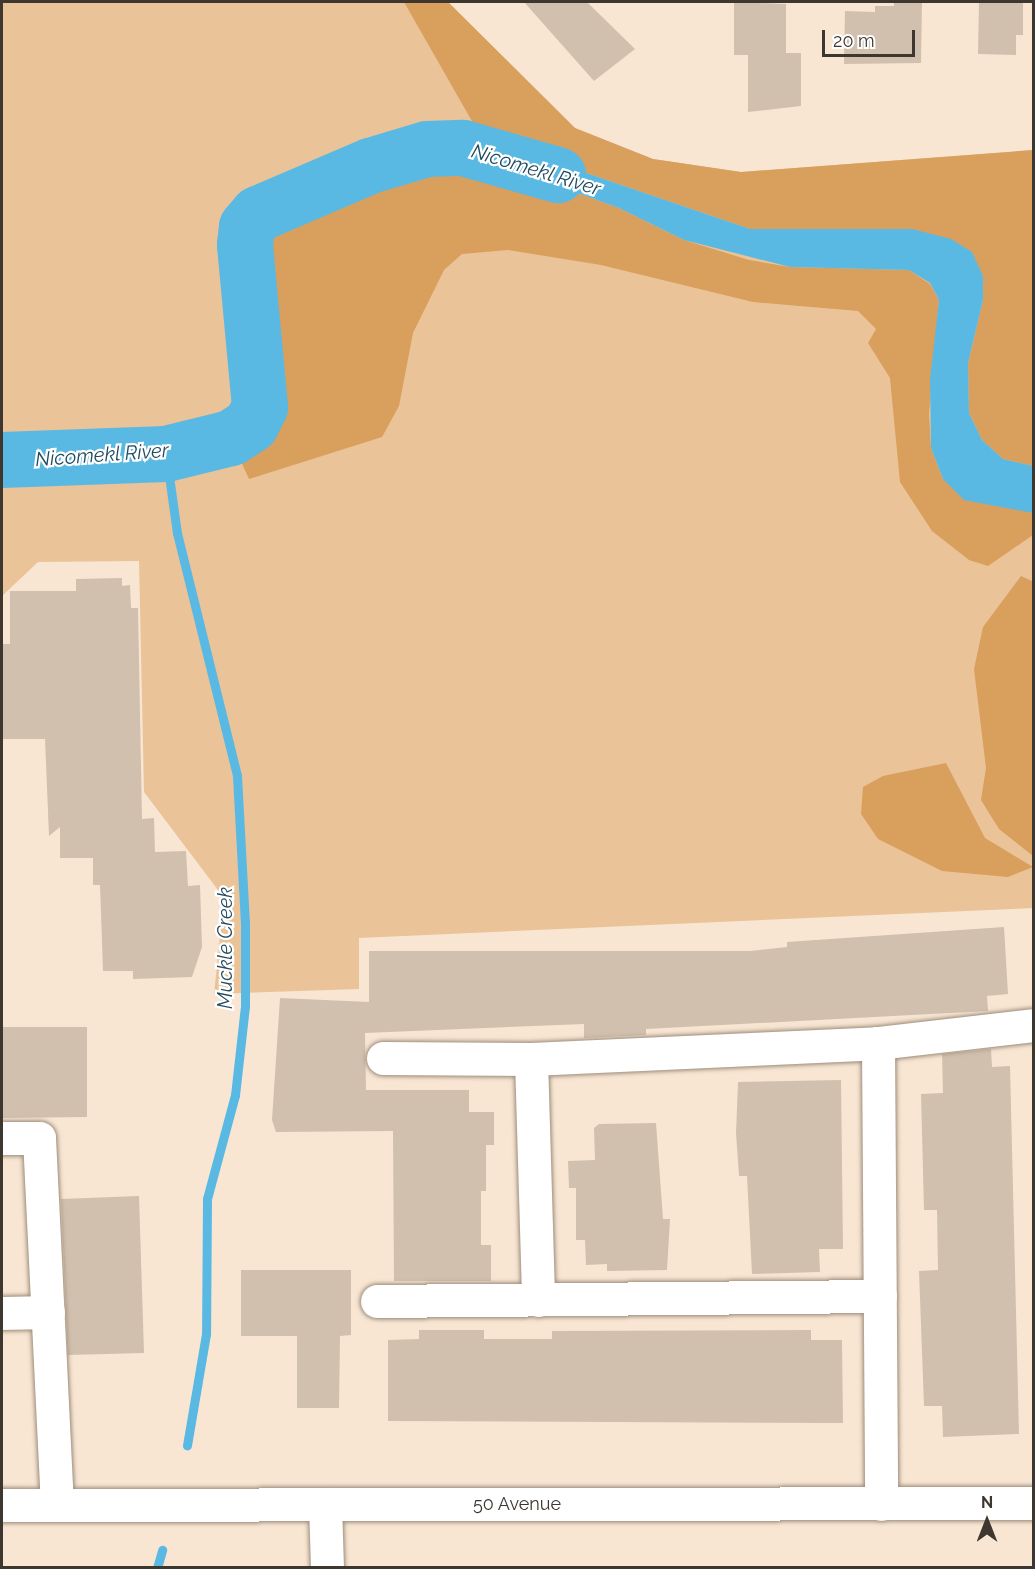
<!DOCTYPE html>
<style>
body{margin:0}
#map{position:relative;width:1035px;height:1569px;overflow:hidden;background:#f8e6d3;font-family:Raleway,sans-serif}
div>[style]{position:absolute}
.green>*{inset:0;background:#ebc398}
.forest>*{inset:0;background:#d99f5d}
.water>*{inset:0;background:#5ab9e3}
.stream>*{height:9px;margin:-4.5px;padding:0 4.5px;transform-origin:4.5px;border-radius:4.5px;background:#5ab9e3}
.river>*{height:56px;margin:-28px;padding:0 28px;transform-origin:28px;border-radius:28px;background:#5ab9e3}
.building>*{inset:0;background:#d1c0ae}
.roads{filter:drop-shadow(0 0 2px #9e8d7c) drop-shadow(0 0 2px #9e8d7c)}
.street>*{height:33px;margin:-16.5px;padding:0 16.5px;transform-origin:16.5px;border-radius:16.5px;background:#fff}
.secondary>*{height:33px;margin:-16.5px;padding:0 16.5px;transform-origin:16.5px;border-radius:16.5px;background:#fff}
span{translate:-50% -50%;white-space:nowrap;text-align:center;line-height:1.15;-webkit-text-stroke:4.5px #fff;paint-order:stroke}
.street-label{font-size:18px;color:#3e3730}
.water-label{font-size:20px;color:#234c5f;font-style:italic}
.frame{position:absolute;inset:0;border:3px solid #3e3730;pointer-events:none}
.north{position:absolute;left:957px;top:1491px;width:60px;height:60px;-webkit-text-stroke:4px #fff;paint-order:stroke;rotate:0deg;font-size:16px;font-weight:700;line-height:24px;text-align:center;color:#3e3730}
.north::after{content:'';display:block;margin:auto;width:21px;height:27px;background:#3e3730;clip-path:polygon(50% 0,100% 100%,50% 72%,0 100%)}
.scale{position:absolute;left:822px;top:30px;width:93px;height:27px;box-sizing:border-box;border:3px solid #3e3730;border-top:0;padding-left:8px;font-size:18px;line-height:21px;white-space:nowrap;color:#3e3730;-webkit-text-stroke:4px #fff;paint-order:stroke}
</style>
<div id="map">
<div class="green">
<i style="clip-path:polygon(2px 2px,448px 2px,575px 128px,653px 159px,741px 172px,1033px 150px,1033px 908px,359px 938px,359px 989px,214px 994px,224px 898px,144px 792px,139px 561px,38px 562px,2px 596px)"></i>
</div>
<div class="forest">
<i style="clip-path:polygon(404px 2px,448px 2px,575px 128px,653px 159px,741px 172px,1033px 150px,1033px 466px,1003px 459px,982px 440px,969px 413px,968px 363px,983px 300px,875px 229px,750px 229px,481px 137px)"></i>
<i style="clip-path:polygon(421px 159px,487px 160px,619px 208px,684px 240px,749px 260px,790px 267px,909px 270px,930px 284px,939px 300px,929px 414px,931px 448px,943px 479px,1033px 513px,1033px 535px,988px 566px,969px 560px,932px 531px,900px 482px,890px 378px,868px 343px,876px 329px,858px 311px,753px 302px,601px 265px,508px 250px,462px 254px,444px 270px,413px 333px,399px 406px,382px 437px,249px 479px,238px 455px,262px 441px,276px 420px,282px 399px,266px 302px,253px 264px,258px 231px,325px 209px)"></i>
<i style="clip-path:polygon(1021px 576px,1034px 582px,1033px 856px,999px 829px,981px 800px,986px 768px,974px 669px,983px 627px)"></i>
<i style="clip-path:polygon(946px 763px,985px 838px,1033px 867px,1008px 877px,942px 871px,878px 839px,861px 814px,863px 787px,883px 776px)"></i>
</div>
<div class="water">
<i style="clip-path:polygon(481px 137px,750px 229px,912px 229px,951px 239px,972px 252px,983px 276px,983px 300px,968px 363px,969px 413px,982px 440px,1003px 459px,1033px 466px,1033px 513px,964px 500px,943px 479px,931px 448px,930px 379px,939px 300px,930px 283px,909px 270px,790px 267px,684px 240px,619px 208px,487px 160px)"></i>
</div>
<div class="stream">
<i style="left:166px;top:454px;width:80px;rotate:82.1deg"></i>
<i style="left:177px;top:533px;width:250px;rotate:76.1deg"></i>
<i style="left:237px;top:776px;width:146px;rotate:86.9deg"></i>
<i style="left:245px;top:922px;width:84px;rotate:90deg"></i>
<i style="left:245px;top:1006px;width:90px;rotate:96.4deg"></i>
<i style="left:235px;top:1095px;width:108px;rotate:105.1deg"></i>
<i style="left:207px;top:1199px;width:135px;rotate:90.4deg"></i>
<i style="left:206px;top:1334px;width:113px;rotate:99.7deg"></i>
<i style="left:157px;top:1568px;width:19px;rotate:-74deg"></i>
</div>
<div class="river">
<i style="left:2px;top:460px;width:164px;rotate:-2.1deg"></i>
<i style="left:166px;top:454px;width:67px;rotate:-13.8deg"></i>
<i style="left:231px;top:438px;width:24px;rotate:-33deg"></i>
<i style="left:251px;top:425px;width:20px;rotate:-63deg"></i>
<i style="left:260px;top:407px;width:163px;rotate:-95.3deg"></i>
<i style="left:245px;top:245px;width:18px;rotate:-84deg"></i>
<i style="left:247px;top:227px;width:17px;rotate:-50deg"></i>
<i style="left:258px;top:214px;width:122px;rotate:-23.2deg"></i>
<i style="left:370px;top:166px;width:59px;rotate:-16.6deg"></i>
<i style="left:427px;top:149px;width:36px;rotate:-2deg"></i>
<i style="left:463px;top:148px;width:99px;rotate:15.9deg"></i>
</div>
<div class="building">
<i style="clip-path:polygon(524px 2px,587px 2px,635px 49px,594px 81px)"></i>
<i style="clip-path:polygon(734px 2px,786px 4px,786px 53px,801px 53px,801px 106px,748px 112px,748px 55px,734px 55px)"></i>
<i style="clip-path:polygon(894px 2px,922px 2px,921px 63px,844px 64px,845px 11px,875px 12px,875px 6px,894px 6px)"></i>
<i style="clip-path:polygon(979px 2px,1023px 2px,1023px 35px,1016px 35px,1016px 55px,978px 54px)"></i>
<i style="clip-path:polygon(122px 578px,122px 586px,130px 585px,131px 608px,138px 608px,142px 819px,154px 818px,155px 852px,186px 851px,188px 886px,200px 885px,202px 947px,192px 977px,133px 979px,133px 971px,103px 971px,100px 885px,93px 885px,93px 858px,60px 858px,60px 827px,49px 836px,45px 739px,2px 739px,2px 644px,10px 644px,10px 591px,76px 591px,76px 579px)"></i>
<i style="clip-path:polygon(1004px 927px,1008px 994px,987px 996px,988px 1011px,646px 1029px,646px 1035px,584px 1038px,584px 1024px,365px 1033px,366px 1090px,469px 1090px,469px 1112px,494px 1112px,494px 1145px,486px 1145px,486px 1191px,481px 1191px,481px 1245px,491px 1245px,491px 1281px,394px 1281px,393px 1131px,276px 1132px,272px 1120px,280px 998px,369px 1002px,369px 951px,750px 951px,787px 947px,787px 942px)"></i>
<i style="clip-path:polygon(2px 1027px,87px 1027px,87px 1117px,2px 1118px)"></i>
<i style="clip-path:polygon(991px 1049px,992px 1067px,1010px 1066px,1019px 1434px,943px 1437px,942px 1406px,924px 1406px,919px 1271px,938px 1270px,937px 1210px,924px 1210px,921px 1094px,943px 1093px,942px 1054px)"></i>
<i style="clip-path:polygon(841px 1080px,843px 1249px,819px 1249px,820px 1272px,752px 1274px,747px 1176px,739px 1176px,736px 1133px,738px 1082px)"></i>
<i style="clip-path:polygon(656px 1123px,663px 1219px,670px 1219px,667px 1270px,607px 1271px,607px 1264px,586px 1265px,585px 1240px,576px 1240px,576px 1188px,569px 1188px,568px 1161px,595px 1160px,594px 1128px,599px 1124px)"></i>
<i style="clip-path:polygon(139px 1196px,144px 1353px,68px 1355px,61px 1199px)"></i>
<i style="clip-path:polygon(241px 1270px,351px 1270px,351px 1335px,340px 1336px,339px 1408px,297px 1408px,297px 1336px,241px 1336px)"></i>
<i style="clip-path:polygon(419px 1330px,484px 1330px,484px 1339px,552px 1339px,552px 1331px,811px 1330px,811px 1340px,842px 1340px,843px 1423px,388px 1421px,388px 1340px,419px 1339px)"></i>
</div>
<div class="roads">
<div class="street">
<i style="left:878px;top:1043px;width:461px;rotate:89.6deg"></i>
<i style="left:383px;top:1058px;width:148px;rotate:0.4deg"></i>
<i style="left:531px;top:1059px;width:347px;rotate:-2.6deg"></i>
<i style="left:878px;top:1043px;width:157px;rotate:-6.6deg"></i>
<i style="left:531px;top:1059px;width:241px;rotate:88.3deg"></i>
<i style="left:2px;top:1138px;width:37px"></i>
<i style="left:39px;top:1138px;width:367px;rotate:87.2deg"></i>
<i style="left:377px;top:1301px;width:503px;rotate:-0.57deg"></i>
<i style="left:2px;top:1313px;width:46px;rotate:-1.2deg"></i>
<i style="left:325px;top:1504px;width:64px;rotate:88.2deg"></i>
</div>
<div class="secondary">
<i style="left:2px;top:1505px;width:1032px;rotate:-0.11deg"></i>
</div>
</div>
<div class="street-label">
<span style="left:517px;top:1504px">50 Avenue</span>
</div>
<div class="water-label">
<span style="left:536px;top:170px;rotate:17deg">Nicomekl River</span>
<span style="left:102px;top:455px;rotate:-4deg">Nicomekl River</span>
<span style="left:225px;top:948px;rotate:-90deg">Muckle Creek</span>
</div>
<div class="frame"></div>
<div class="north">N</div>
<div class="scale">20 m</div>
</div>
